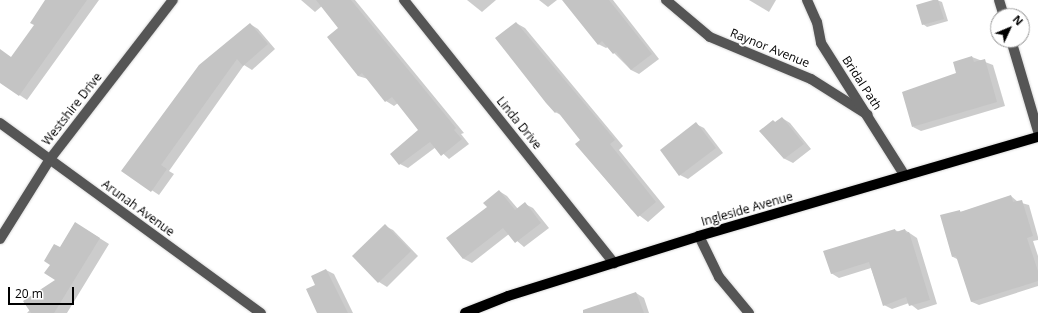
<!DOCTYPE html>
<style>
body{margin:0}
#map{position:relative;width:1038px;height:313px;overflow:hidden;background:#fff;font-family:"Open Sans",sans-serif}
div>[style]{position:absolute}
.shadow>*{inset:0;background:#0003}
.building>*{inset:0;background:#c4c4c4}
.roads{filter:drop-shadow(0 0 1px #dbdbdb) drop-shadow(0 0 1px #dbdbdb)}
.minor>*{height:10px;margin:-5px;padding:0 5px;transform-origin:5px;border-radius:5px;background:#555}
.major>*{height:10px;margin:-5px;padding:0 5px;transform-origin:5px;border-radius:5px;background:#000}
span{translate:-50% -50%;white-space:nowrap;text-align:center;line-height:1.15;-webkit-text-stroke:4px #fff;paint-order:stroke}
.street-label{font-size:12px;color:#000}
.north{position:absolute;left:990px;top:8px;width:40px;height:40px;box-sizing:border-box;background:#fff;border:1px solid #999;border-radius:50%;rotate:46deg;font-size:11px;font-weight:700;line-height:16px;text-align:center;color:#000}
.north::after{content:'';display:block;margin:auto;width:14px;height:18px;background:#000;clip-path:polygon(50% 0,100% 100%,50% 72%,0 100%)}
.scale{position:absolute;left:8px;top:287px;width:66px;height:18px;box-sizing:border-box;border:2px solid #000;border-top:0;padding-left:5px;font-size:12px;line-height:14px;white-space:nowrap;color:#000;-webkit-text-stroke:3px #fff;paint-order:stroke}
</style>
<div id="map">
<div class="shadow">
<i style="clip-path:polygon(47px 0,99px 0,27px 100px,0 82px,0 64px,12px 58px,35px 25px)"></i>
<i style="clip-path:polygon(301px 0,355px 0,464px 133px,461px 134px,469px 144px,449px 159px,436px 147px,408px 168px,400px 164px,419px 130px,398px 103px,394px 106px,386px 101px,368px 79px,358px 76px,340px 28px,322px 6px,315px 12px)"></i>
<i style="clip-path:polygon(467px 0,496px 0,482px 12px)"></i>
<i style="clip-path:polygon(539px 0,557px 0,548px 7px)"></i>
<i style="clip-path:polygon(563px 0,613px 0,659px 59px,639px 74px,631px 70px,608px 47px,606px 48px,598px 44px)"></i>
<i style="clip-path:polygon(749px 0,776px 0,769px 12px)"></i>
<i style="clip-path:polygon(937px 0,942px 2px,948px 21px,927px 27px,923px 24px)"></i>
<i style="clip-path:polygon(516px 23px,525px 28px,623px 146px,619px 150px,665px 207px,648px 222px,631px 209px,576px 144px,582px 140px,563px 116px,555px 112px)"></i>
<i style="clip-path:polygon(250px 24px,258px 29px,275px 49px,252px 70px,244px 65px,169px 171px,174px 174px,159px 195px,123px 171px)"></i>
<i style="clip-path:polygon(972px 57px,993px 65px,1005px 106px,921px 131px,913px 127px)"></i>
<i style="clip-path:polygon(782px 118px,790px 123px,811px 149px,793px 163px,785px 159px,761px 131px,773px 121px,777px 123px)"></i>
<i style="clip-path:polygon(696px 124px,704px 128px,723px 153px,688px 179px,680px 175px)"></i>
<i style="clip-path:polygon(499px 191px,507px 196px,518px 209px,525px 204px,533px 208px,549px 228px,524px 247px,509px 234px,472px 263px,464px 259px,448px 238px,488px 207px)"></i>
<i style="clip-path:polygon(1011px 196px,1018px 202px,1029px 205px,1038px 237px,1038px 240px,1033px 241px,1038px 256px,1038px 286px,979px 305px,972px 302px,959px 260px,953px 257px,959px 211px,962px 212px)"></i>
<i style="clip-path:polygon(385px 226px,393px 230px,418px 256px,387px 287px,379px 282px)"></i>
<i style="clip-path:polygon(85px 229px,109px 244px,67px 313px,27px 313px,57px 280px,60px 248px)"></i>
<i style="clip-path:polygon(895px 230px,899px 232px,905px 230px,917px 238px,937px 304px,918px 310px,909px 303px,892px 309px,884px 305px,871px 268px,839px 278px,831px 273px)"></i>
<i style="clip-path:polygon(326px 270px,334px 274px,353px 313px,319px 313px,316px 286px)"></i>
<i style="clip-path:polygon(636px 293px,644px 298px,649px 313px,605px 313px)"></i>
</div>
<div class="building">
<i style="clip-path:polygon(45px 0,87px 0,19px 96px,0 83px,0 49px,11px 57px,34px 25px,30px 23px)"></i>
<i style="clip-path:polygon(316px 0,351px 0,456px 128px,454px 130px,462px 139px,441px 156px,430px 142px,399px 165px,390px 154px,418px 130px,392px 97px,385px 102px,362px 73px,358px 76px,327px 37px,338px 28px)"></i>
<i style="clip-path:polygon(562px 0,609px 0,652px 54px,631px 70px,616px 52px,613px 54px,602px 41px,598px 45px)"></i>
<i style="clip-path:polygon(933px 0,938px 0,944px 19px,922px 25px,916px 5px)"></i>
<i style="clip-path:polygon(516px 22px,615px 140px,610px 144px,656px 202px,638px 217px,575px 144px,580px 140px,557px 111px,555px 113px,546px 103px,495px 38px)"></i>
<i style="clip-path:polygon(250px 23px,268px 44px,243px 66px,237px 59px,161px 165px,167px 169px,151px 192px,121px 171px,199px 65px)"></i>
<i style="clip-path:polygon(972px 56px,974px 62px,985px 59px,997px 102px,912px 127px,902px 92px,956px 73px,953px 62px)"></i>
<i style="clip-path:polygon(782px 117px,804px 144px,784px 159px,759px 131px,773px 120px,775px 122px)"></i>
<i style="clip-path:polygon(696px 122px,716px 148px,679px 176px,660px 150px)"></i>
<i style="clip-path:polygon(499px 190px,515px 210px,525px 202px,541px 223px,515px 243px,503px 228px,463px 259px,446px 238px,487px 207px,483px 203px)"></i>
<i style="clip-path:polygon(1011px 195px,1013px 202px,1022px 200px,1033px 236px,1027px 238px,1038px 271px,1038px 281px,971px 302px,956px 256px,952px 257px,940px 215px,960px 210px,960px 212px)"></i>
<i style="clip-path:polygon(75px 222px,100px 238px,54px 313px,31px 313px,23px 301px,55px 280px,44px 273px,50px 265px,44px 261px,54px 244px,60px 247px)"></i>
<i style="clip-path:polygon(385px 224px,411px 251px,378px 283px,352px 256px)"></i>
<i style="clip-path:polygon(895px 229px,896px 232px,905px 229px,906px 233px,909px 232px,930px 300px,909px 306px,906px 297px,883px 306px,869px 262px,831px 274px,823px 251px)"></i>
<i style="clip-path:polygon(326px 269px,348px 313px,317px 313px,306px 289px,315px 285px,311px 276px)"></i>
<i style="clip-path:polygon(636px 292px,644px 313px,583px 313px,583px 310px)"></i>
</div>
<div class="roads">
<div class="minor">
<i style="left:404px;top:0;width:337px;rotate:51.4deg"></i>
<i style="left:666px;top:0;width:57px;rotate:40.1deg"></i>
<i style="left:710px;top:37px;width:109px;rotate:22.6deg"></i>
<i style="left:811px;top:79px;width:67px;rotate:32.3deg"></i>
<i style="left:807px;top:0;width:24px;rotate:66deg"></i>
<i style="left:817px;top:22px;width:21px;rotate:79deg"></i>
<i style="left:821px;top:43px;width:157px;rotate:57.7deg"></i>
<i style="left:999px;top:0;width:17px;rotate:73deg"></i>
<i style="left:1011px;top:40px;width:95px;rotate:73.5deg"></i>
<i style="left:0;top:123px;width:323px;rotate:36.1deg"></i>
<i style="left:699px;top:236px;width:46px;rotate:64deg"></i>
<i style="left:719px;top:277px;width:47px;rotate:50.2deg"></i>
<i style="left:0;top:239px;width:94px;rotate:-58deg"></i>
<i style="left:50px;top:159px;width:201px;rotate:-52.3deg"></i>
</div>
<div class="major">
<i style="left:465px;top:313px;width:46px;rotate:-21.6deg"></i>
<i style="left:508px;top:296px;width:200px;rotate:-17.4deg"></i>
<i style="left:699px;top:236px;width:353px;rotate:-16.3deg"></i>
</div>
</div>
<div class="street-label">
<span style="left:770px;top:48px;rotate:22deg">Raynor Avenue</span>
<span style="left:862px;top:83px;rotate:57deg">Bridal Path</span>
<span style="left:72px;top:109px;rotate:-52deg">Westshire Drive</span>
<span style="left:519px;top:123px;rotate:51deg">Linda Drive</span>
<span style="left:138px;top:208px;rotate:36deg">Arunah Avenue</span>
<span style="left:747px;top:209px;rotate:-16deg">Ingleside Avenue</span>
</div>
<div class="north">N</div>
<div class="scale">20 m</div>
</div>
